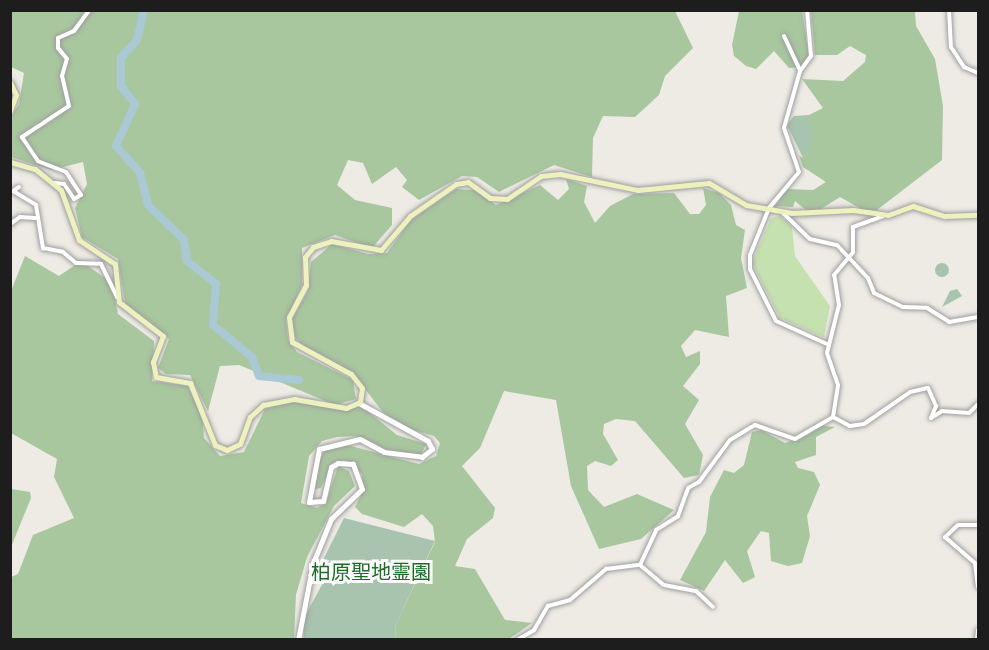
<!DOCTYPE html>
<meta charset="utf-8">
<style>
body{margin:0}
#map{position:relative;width:989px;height:650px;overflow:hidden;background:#edebe4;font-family:"Nunito Sans","Noto Sans JP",sans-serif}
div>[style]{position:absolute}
.grass>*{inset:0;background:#c6e1b0}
.forest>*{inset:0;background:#a8c79e}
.cemetery>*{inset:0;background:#a8c3ae}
.round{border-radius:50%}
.river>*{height:8px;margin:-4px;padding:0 4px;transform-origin:4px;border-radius:4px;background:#aac9d5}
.roads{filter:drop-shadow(0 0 2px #9e9e9e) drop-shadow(0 0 2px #9e9e9e)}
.minor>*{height:4px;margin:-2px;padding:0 2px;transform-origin:2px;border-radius:2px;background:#fff}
.tertiary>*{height:5px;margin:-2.5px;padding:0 2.5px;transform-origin:2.5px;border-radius:2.5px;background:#fff}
.secondary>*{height:5px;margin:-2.5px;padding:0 2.5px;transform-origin:2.5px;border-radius:2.5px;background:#ecf1be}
span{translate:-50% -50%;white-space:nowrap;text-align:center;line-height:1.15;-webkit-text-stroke:6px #fff;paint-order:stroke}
.park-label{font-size:20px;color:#196e24}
.frame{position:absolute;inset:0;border:12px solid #1d1d1d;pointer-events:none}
</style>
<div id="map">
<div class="grass">
<i style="clip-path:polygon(780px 216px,792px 227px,795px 256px,830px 306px,824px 337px,780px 318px,752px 263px,771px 218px)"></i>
</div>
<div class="forest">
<i style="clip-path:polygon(11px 11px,675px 11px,693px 48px,665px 76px,659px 95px,635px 117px,603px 116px,593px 138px,592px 177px,554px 165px,499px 192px,477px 177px,462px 176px,419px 200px,402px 187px,407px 180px,396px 167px,372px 184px,363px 163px,348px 160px,337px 185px,355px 200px,392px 208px,392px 225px,372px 248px,335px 235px,302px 248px,302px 285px,286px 320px,288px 340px,297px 352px,353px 380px,356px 399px,335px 405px,239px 365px,220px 366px,208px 411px,190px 375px,166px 374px,158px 368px,169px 339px,125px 303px,118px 259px,82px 237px,75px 208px,87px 184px,83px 162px,51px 170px,11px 157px,11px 117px,19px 104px,24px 73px,11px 67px)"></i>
<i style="clip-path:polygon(739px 11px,802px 11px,809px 56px,801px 67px,789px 68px,774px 51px,756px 69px,746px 66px,734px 56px,732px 45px)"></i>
<i style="clip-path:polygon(811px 11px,915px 11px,916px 26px,935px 59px,943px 106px,942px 160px,877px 210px,863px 210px,840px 197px,821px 209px,807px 211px,795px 201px,793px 207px,775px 206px,787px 189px,813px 190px,826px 182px,803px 167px,799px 155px,803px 158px,809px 115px,823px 108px,802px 79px,843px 81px,865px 62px,866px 55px,850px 46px,837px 55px,815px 55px)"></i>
<i style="clip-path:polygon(566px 179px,587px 186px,584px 202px,595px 223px,610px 206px,633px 194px,674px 193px,690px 214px,699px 214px,706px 205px,703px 188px,719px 193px,731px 205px,736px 225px,745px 230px,741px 258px,747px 288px,726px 296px,729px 337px,695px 330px,681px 346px,686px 357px,700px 351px,700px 364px,683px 386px,699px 400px,685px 424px,703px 455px,699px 475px,684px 478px,635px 421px,616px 419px,604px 424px,603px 434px,618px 460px,611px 466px,595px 461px,587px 466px,588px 490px,604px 507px,637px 494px,674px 510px,641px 539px,599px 549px,571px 486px,556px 400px,504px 391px,480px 448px,462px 466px,495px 508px,493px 518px,467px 539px,455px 566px,475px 569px,505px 620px,532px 623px,509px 639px,396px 639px,395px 626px,435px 542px,433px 526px,422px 514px,404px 527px,362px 514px,355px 507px,363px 491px,362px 474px,345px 460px,332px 464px,321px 488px,315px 489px,318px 464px,325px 450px,347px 445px,419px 464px,436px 456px,440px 443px,434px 436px,392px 424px,352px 372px,306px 349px,295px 337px,292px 319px,308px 291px,311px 262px,332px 244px,368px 254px,387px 253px,411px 220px,456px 189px,474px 190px,496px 205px,540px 185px,558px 200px,569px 189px)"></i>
<i style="clip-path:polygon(25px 256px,59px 276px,81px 261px,112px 283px,118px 314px,154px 341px,152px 381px,187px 386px,202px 413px,204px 438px,220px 456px,244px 452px,265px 409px,291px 401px,339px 409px,361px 406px,397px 435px,426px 444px,421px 455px,389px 452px,356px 436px,337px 437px,322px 441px,309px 456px,301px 503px,317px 508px,326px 503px,338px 466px,349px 471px,355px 486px,334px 506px,307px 557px,296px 595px,294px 639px,11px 640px,11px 577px,18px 574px,33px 535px,74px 518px,54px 477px,57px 459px,11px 433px,11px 291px)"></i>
<i style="clip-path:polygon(814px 425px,835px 427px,816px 437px,816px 455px,795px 462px,798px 468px,814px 472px,820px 485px,807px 516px,810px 536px,802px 563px,788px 566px,771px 561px,769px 533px,761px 531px,747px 551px,755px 577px,743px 583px,725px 560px,704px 591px,680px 580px,706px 532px,710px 497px,724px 470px,734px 473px,744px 465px,752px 432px,761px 430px,785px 443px,805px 436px)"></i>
<i style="clip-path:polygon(11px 489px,30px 492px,31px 498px,11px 547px)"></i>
</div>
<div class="cemetery">
<i style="clip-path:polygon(809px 115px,813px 143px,803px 158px,787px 125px,794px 116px)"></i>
<i class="round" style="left:935px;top:263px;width:14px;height:14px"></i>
<i style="clip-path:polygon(957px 289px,962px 296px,942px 307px,950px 291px)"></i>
<i style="clip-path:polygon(344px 518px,435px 541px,395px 626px,396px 639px,304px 639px,303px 620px,326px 577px,319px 568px)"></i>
</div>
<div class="river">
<i style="left:144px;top:10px;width:31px;rotate:103deg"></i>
<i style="left:137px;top:40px;width:24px;rotate:132deg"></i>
<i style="left:121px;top:58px;width:28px;rotate:90deg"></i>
<i style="left:121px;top:86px;width:23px;rotate:52deg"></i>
<i style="left:135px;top:104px;width:46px;rotate:114.3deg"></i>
<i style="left:116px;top:146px;width:36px;rotate:48deg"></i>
<i style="left:140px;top:173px;width:33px;rotate:76deg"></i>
<i style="left:148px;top:205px;width:50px;rotate:44.2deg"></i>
<i style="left:184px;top:240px;width:21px;rotate:82deg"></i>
<i style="left:187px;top:261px;width:37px;rotate:38deg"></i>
<i style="left:216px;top:284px;width:41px;rotate:94.2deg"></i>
<i style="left:213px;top:325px;width:50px;rotate:39.4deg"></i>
<i style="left:252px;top:357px;width:20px;rotate:70deg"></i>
<i style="left:259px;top:376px;width:40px;rotate:5.7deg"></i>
</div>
<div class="roads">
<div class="minor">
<i style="left:807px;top:10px;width:46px;rotate:85deg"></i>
<i style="left:811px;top:56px;width:19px;rotate:126deg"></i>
<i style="left:800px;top:71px;width:59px;rotate:105.7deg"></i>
<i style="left:784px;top:128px;width:46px;rotate:71.2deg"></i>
<i style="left:799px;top:172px;width:47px;rotate:129.8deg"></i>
<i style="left:769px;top:208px;width:51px;rotate:112deg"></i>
<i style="left:750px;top:255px;width:14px;rotate:90deg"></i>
<i style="left:750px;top:269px;width:58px;rotate:63.4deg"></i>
<i style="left:776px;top:321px;width:56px;rotate:24.3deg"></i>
<i style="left:949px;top:10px;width:37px;rotate:87deg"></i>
<i style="left:951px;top:47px;width:24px;rotate:57deg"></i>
<i style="left:964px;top:67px;width:15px;rotate:23deg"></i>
<i style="left:784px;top:36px;width:38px;rotate:65deg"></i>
<i style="left:55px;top:183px;width:9px;rotate:6deg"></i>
<i style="left:64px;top:184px;width:18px;rotate:56deg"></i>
<i style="left:74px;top:199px;width:8px;rotate:-30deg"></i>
<i style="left:81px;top:195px;width:27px;rotate:-123deg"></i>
<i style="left:66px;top:172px;width:30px;rotate:-159deg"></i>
<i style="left:38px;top:161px;width:29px;rotate:-124deg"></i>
<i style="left:22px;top:137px;width:56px;rotate:-33.4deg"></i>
<i style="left:69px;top:106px;width:31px;rotate:-103deg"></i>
<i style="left:62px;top:76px;width:18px;rotate:-74deg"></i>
<i style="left:67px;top:59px;width:14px;rotate:-129deg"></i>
<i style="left:58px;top:48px;width:10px;rotate:-90deg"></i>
<i style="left:58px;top:38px;width:17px;rotate:-24deg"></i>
<i style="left:74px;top:31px;width:26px;rotate:-54deg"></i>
<i style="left:19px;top:187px;width:7px;rotate:146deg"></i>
<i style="left:13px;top:191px;width:27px;rotate:31deg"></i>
<i style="left:36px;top:205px;width:44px;rotate:80.8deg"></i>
<i style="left:43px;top:248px;width:20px;rotate:11deg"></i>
<i style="left:63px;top:252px;width:17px;rotate:40deg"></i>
<i style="left:76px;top:263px;width:25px;rotate:2deg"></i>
<i style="left:101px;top:264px;width:37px;rotate:64deg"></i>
<i style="left:783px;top:213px;width:37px;rotate:44deg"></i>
<i style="left:810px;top:239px;width:28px;rotate:13deg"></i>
<i style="left:837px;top:245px;width:45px;rotate:46.8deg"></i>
<i style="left:868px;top:278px;width:16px;rotate:68deg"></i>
<i style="left:874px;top:293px;width:32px;rotate:26deg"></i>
<i style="left:903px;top:307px;width:24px;rotate:2deg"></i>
<i style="left:927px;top:308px;width:26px;rotate:32deg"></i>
<i style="left:949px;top:322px;width:29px;rotate:-10deg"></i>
<i style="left:10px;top:224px;width:12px;rotate:-35deg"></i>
<i style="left:20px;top:217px;width:15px;rotate:4deg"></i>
<i style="left:833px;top:417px;width:19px;rotate:28deg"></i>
<i style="left:850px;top:426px;width:14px;rotate:-8deg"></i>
<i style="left:864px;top:424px;width:56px;rotate:-34.8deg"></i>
<i style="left:910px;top:392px;width:18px;rotate:-13deg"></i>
<i style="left:928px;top:388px;width:20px;rotate:66deg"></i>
<i style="left:936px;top:406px;width:13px;rotate:113deg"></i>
<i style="left:931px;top:418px;width:13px;rotate:-32deg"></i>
<i style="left:942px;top:411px;width:27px;rotate:4deg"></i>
<i style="left:969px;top:413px;width:13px;rotate:-45deg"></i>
<i style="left:978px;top:525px;width:20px;rotate:180deg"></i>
<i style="left:958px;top:525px;width:18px;rotate:137deg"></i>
<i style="left:945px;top:537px;width:40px;rotate:41deg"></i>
<i style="left:975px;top:563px;width:24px;rotate:83deg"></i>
<i style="left:640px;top:565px;width:31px;rotate:40deg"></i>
<i style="left:664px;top:585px;width:33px;rotate:11deg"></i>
<i style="left:696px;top:591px;width:23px;rotate:43deg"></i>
<i style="left:517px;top:640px;width:20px;rotate:-30deg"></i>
<i style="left:534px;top:630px;width:28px;rotate:-60deg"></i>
<i style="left:548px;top:606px;width:23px;rotate:-15deg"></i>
<i style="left:570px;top:600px;width:48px;rotate:-40.7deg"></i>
<i style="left:606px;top:569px;width:34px;rotate:-7deg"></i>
<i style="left:640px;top:565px;width:38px;rotate:-65deg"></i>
<i style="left:656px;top:530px;width:26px;rotate:-32deg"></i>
<i style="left:678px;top:516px;width:30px;rotate:-70deg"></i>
<i style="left:688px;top:488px;width:13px;rotate:-29deg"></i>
<i style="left:699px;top:482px;width:52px;rotate:-53.6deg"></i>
<i style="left:730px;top:440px;width:29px;rotate:-31deg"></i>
<i style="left:755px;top:425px;width:42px;rotate:19.3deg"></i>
<i style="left:795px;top:439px;width:44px;rotate:-30.1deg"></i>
<i style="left:833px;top:417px;width:32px;rotate:-81deg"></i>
<i style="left:838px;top:385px;width:34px;rotate:-109deg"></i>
<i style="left:827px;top:353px;width:49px;rotate:-76deg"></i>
<i style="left:839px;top:305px;width:30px;rotate:-99deg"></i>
<i style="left:834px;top:275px;width:30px;rotate:-50deg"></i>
<i style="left:853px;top:252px;width:25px;rotate:-90deg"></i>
<i style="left:853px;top:227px;width:32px;rotate:-20deg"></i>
<i style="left:977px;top:640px;width:10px;rotate:-84deg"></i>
</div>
<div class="tertiary">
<i style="left:298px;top:640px;width:78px;rotate:-79deg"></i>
<i style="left:313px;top:563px;width:48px;rotate:-67.8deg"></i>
<i style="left:331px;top:519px;width:43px;rotate:-44.1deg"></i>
<i style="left:362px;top:489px;width:27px;rotate:-110deg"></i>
<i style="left:353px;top:464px;width:15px;rotate:-176deg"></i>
<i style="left:338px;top:463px;width:8px;rotate:150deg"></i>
<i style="left:331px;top:467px;width:35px;rotate:103deg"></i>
<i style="left:323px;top:501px;width:14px;rotate:176deg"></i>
<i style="left:309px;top:502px;width:54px;rotate:-79.3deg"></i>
<i style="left:319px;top:449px;width:42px;rotate:-13.7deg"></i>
<i style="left:360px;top:439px;width:27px;rotate:28deg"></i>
<i style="left:384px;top:452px;width:38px;rotate:7deg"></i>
<i style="left:422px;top:457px;width:13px;rotate:-39deg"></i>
<i style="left:432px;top:449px;width:9px;rotate:-117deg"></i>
<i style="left:428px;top:441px;width:79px;rotate:-151.2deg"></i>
</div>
<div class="secondary">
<i style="left:10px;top:82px;width:14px;rotate:65deg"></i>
<i style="left:16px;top:95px;width:17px;rotate:111deg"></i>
<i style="left:10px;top:162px;width:26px;rotate:16deg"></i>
<i style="left:35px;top:169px;width:33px;rotate:39deg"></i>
<i style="left:61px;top:190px;width:53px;rotate:70.2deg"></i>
<i style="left:79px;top:240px;width:43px;rotate:33.7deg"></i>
<i style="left:115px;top:264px;width:38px;rotate:84deg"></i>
<i style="left:119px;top:302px;width:56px;rotate:37.7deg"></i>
<i style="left:163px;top:336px;width:28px;rotate:111deg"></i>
<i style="left:153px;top:362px;width:15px;rotate:79deg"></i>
<i style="left:156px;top:377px;width:35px;rotate:10deg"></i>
<i style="left:190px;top:383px;width:67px;rotate:68deg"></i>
<i style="left:215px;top:445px;width:13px;rotate:23deg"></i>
<i style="left:227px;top:450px;width:14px;rotate:-25deg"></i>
<i style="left:240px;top:444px;width:29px;rotate:-70deg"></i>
<i style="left:250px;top:417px;width:18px;rotate:-43deg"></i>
<i style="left:263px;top:405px;width:32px;rotate:-11deg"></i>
<i style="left:294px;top:399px;width:53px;rotate:9.8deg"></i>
<i style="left:346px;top:408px;width:15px;rotate:-23deg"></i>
<i style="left:360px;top:402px;width:14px;rotate:-82deg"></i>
<i style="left:362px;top:388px;width:18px;rotate:-128deg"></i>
<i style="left:351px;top:374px;width:67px;rotate:-151.5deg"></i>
<i style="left:292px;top:342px;width:25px;rotate:-97deg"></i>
<i style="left:289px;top:317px;width:36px;rotate:-62deg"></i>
<i style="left:306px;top:285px;width:28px;rotate:-92deg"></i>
<i style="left:305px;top:257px;width:13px;rotate:-51deg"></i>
<i style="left:313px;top:247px;width:19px;rotate:-18deg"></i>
<i style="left:331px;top:241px;width:51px;rotate:10.2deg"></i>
<i style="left:381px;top:250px;width:45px;rotate:-49.5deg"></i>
<i style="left:410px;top:216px;width:56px;rotate:-34.8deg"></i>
<i style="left:456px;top:184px;width:12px;rotate:-9deg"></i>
<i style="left:468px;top:182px;width:27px;rotate:36deg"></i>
<i style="left:490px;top:198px;width:17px;rotate:3deg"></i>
<i style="left:507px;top:199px;width:41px;rotate:-34.1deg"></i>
<i style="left:541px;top:176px;width:19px;rotate:-6deg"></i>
<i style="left:560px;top:174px;width:80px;rotate:11.6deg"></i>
<i style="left:638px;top:190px;width:71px;rotate:-5.6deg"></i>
<i style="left:709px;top:183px;width:43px;rotate:30.7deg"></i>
<i style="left:746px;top:205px;width:47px;rotate:9.9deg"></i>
<i style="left:792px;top:213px;width:61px;rotate:-2.8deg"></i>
<i style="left:853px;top:210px;width:35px;rotate:8deg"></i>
<i style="left:888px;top:215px;width:27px;rotate:-20deg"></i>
<i style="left:913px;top:206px;width:33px;rotate:18deg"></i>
<i style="left:944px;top:216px;width:34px;rotate:-2deg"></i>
</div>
</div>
<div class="park-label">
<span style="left:371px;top:572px">柏原聖地霊園</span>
</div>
<div class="frame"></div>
</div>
